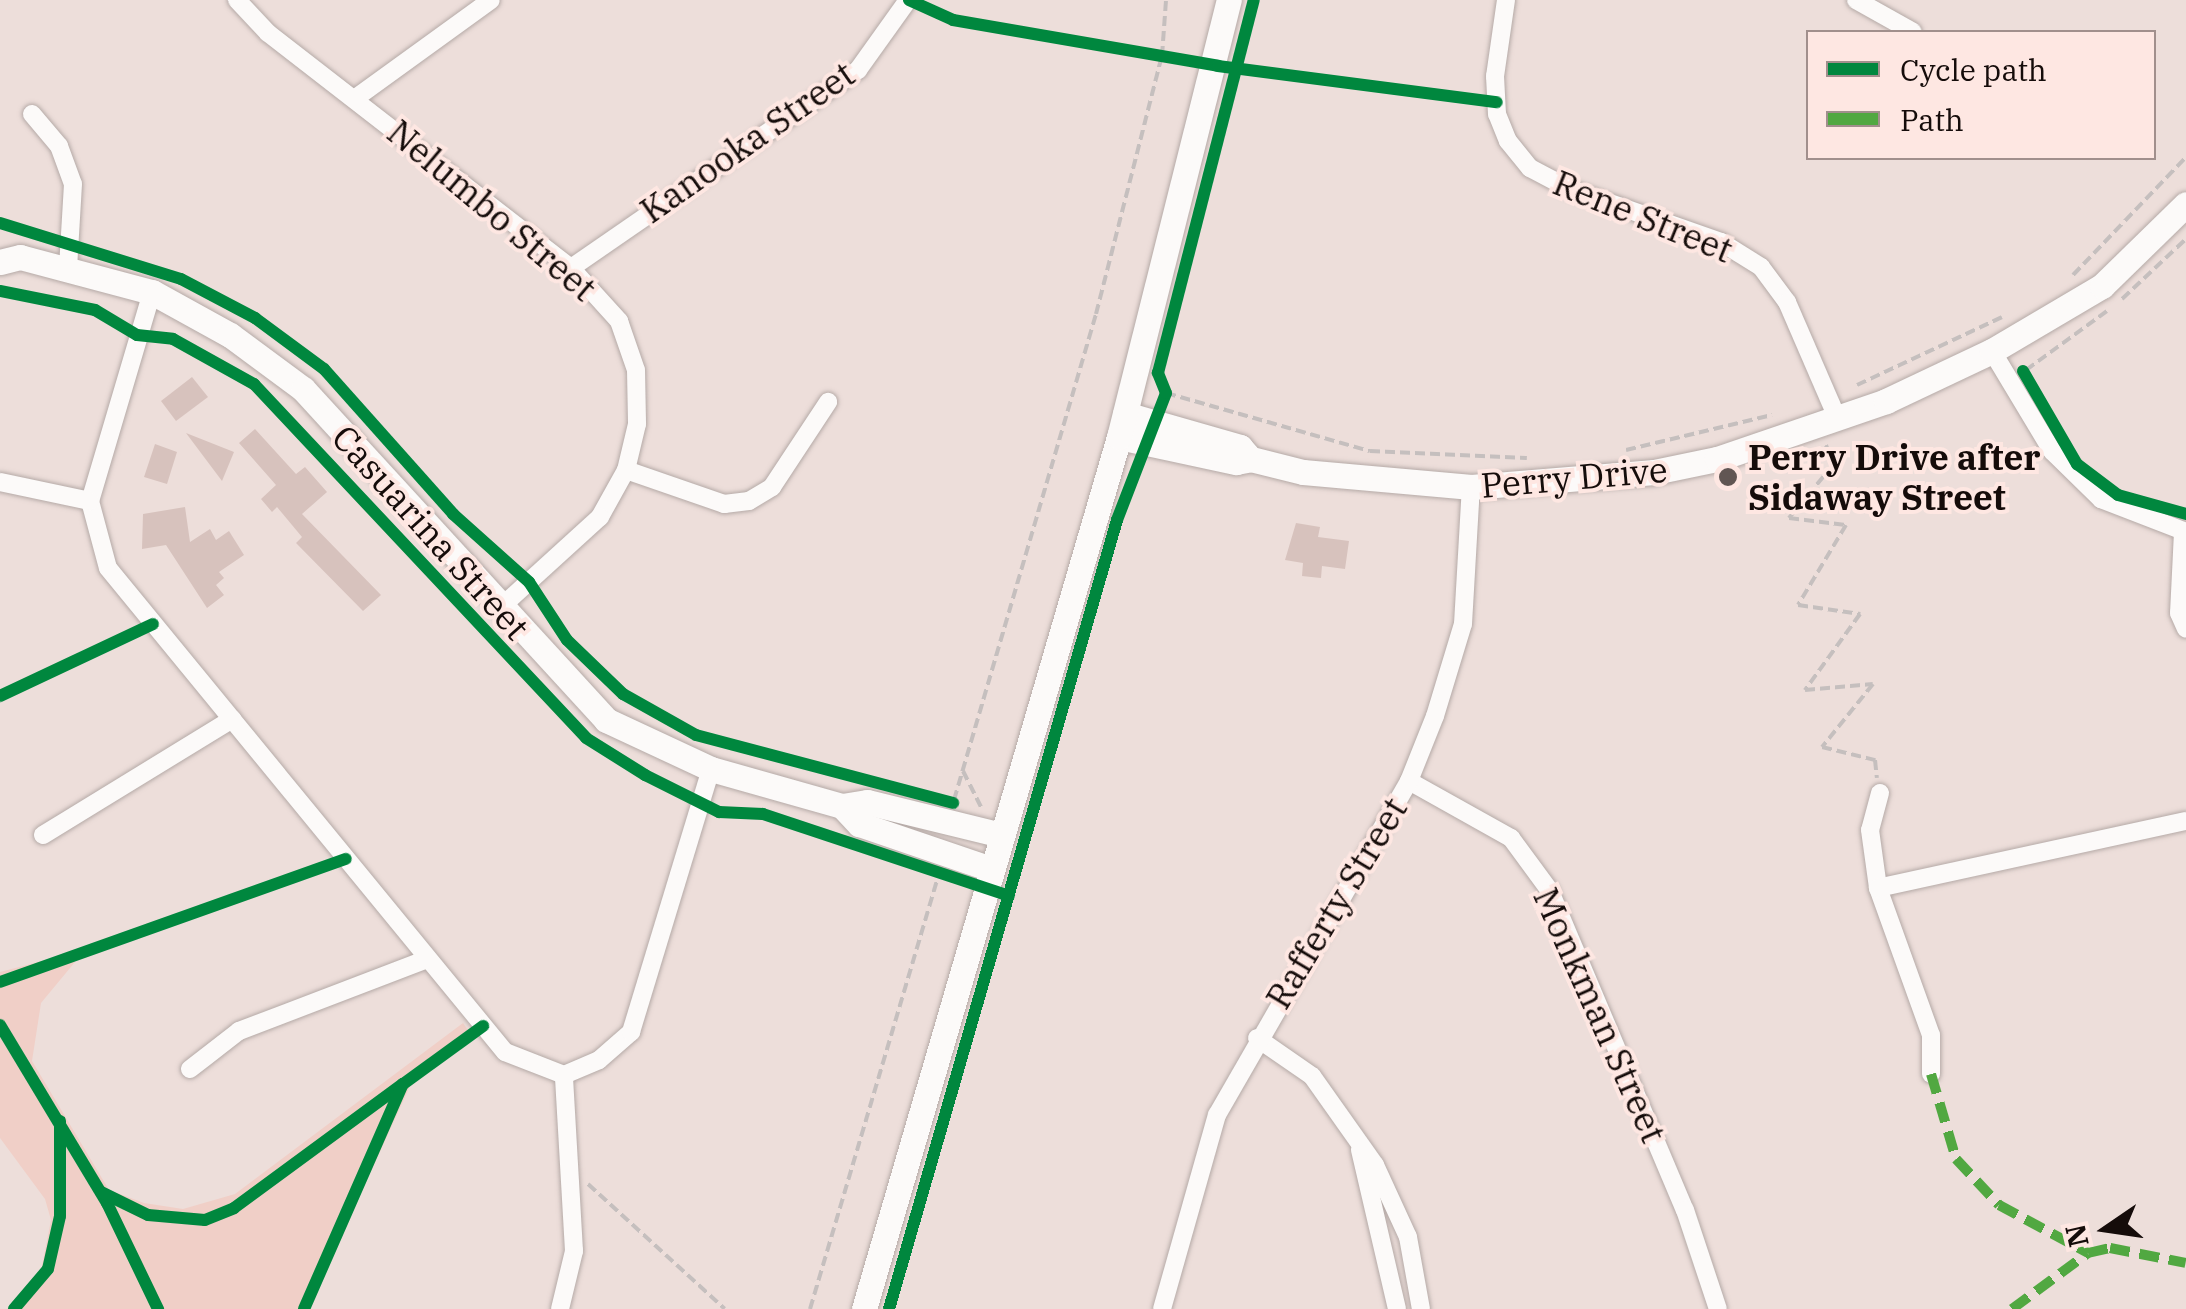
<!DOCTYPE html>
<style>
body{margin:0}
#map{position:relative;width:2186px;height:1309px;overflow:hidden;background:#eddeda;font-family:"IBM Plex Serif",serif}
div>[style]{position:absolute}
.green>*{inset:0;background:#f0cfc7}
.building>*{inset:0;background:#d7c2bd}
.path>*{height:4px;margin-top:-2px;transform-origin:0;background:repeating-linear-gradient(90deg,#c5bfbe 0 10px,transparent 0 15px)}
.roads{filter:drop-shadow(0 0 2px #b5aaa7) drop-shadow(0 0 2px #b5aaa7)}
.street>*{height:18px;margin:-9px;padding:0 9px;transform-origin:9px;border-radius:9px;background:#fcfaf9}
.secondary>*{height:25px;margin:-12.5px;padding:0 12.5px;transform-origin:12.5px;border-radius:12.5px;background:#fcfaf9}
.quiet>*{height:10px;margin-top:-5px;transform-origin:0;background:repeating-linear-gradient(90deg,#51a841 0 20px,transparent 0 30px)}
.cycleway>*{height:12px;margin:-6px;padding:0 6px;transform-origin:6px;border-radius:6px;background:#00873e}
.dots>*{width:28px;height:28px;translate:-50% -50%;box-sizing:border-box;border:5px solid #fee7e2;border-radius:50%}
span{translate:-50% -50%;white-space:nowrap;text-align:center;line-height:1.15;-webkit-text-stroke:8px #fee7e2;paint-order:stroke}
.street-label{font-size:35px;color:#150c0a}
.poi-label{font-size:35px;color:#150c0a;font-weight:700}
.left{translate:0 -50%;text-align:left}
.legend{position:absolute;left:1806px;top:30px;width:350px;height:130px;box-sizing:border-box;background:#fee7e2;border:2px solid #a18f8c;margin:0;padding:12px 18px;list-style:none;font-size:30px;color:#150c0a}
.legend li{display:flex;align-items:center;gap:20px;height:50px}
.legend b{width:50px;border:2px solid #a18f8c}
.north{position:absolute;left:2056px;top:1179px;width:100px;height:100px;-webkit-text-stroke:8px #fee7e2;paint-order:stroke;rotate:257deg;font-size:28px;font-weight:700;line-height:40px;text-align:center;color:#150c0a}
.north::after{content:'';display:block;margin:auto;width:35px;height:45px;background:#150c0a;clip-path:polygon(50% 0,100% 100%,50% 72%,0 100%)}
</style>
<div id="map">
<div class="green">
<i style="clip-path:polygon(73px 953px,75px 962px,41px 1003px,32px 1061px,109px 1190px,144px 1203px,183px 1209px,235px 1194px,463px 1023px,474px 1039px,410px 1086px,308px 1309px,7px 1309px,41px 1271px,51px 1220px,45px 1199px,0 1138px,0 972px)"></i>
</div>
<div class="building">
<i style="clip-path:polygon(192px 377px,208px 397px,176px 421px,161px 401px)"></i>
<i style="clip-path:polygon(255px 429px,296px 474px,305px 467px,327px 492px,302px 514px,381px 595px,363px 611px,296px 543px,302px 537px,277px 507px,272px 512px,261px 499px,276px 485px,239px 443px)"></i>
<i style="clip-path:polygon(186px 433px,234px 452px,222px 481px)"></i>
<i style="clip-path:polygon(155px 444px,177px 452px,167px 484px,144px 477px)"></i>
<i style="clip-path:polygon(185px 507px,190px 542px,210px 529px,216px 540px,229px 531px,244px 555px,219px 572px,224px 578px,216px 585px,224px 595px,207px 608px,166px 545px,142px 549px,143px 514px)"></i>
<i style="clip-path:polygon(1296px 523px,1320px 527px,1318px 537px,1349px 541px,1345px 569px,1322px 566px,1321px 578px,1302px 576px,1303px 563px,1285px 560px)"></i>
</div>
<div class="path">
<i style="left:2073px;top:275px;width:163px;rotate:-46.2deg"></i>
<i style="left:2122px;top:299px;width:88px;rotate:-43.2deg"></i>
<i style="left:2026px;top:370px;width:100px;rotate:-36.1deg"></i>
<i style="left:1857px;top:385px;width:160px;rotate:-25.1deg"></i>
<i style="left:1166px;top:393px;width:212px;rotate:15.9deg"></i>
<i style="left:1370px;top:451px;width:157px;rotate:2.6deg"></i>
<i style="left:1826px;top:445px;width:21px;rotate:71deg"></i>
<i style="left:1833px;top:465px;width:69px;rotate:129.7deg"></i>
<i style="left:1789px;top:518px;width:57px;rotate:7deg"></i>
<i style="left:1846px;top:525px;width:93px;rotate:121deg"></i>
<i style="left:1798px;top:605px;width:63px;rotate:8.3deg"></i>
<i style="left:1860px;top:614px;width:94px;rotate:125.9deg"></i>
<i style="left:1805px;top:690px;width:68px;rotate:-5deg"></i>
<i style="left:1873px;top:684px;width:81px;rotate:129deg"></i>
<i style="left:1822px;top:747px;width:55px;rotate:13.8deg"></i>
<i style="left:1875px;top:760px;width:18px;rotate:84deg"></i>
<i style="left:1626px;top:450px;width:150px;rotate:-13.5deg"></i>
<i style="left:963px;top:771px;width:40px;rotate:63.4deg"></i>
<i style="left:954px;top:800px;width:506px;rotate:-73.71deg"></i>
<i style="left:1096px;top:314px;width:266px;rotate:-75.7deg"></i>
<i style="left:1162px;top:56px;width:56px;rotate:-85.9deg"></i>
<i style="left:588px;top:1184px;width:185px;rotate:42.4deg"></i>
<i style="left:810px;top:1309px;width:455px;rotate:-73.5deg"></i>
</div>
<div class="roads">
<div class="street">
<i style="left:237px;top:0;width:45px;rotate:46.8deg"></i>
<i style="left:268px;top:33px;width:383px;rotate:37.8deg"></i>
<i style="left:571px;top:268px;width:72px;rotate:47.8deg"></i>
<i style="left:619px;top:321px;width:52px;rotate:70.9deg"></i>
<i style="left:636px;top:370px;width:54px;rotate:88.9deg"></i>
<i style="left:637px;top:424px;width:47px;rotate:103.4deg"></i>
<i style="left:626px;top:470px;width:54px;rotate:119deg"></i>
<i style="left:600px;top:517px;width:135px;rotate:137.7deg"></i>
<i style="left:1506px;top:0;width:77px;rotate:98.2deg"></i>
<i style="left:1495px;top:76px;width:38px;rotate:87deg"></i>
<i style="left:1497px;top:114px;width:29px;rotate:68deg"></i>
<i style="left:1508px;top:141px;width:35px;rotate:51deg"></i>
<i style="left:1530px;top:168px;width:45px;rotate:27.7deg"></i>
<i style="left:1570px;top:189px;width:160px;rotate:19.3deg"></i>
<i style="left:1721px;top:242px;width:47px;rotate:32deg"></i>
<i style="left:1761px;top:267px;width:44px;rotate:53.4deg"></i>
<i style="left:1787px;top:302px;width:129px;rotate:66.6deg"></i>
<i style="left:1856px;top:0;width:65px;rotate:29.3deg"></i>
<i style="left:357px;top:97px;width:165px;rotate:-35.9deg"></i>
<i style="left:32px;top:114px;width:42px;rotate:49.8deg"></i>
<i style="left:59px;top:146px;width:40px;rotate:69.8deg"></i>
<i style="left:73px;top:184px;width:83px;rotate:93.4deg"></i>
<i style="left:571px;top:268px;width:349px;rotate:-34.6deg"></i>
<i style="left:858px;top:70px;width:86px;rotate:-54.5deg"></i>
<i style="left:152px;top:292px;width:218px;rotate:106.5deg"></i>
<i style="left:90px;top:501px;width:69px;rotate:75deg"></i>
<i style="left:108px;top:568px;width:626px;rotate:50.64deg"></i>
<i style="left:505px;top:1052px;width:63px;rotate:21.3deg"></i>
<i style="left:564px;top:1075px;width:38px;rotate:-23deg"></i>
<i style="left:599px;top:1060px;width:43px;rotate:-41.2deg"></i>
<i style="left:631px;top:1032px;width:275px;rotate:-73.1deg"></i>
<i style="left:1992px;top:351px;width:117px;rotate:59deg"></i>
<i style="left:2052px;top:451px;width:69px;rotate:44.4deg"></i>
<i style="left:2101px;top:499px;width:91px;rotate:21.2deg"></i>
<i style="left:626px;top:470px;width:104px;rotate:19.1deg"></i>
<i style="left:724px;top:504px;width:25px;rotate:-7deg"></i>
<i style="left:749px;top:501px;width:27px;rotate:-31deg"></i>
<i style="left:772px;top:487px;width:102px;rotate:-56.6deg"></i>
<i style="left:0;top:482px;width:92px;rotate:11.9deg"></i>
<i style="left:2183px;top:532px;width:81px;rotate:92.8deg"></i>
<i style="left:2179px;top:613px;width:17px;rotate:66deg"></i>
<i style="left:1409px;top:781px;width:117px;rotate:29.2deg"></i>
<i style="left:1511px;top:838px;width:66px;rotate:53.7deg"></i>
<i style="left:1550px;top:891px;width:346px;rotate:67.1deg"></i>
<i style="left:1685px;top:1210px;width:104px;rotate:71.6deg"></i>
<i style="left:1880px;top:793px;width:38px;rotate:105deg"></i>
<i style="left:1870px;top:830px;width:59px;rotate:82.1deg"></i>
<i style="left:1878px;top:888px;width:156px;rotate:70.2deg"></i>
<i style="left:1931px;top:1035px;width:39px;rotate:90deg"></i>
<i style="left:43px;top:835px;width:222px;rotate:-31.5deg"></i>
<i style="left:1878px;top:888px;width:315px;rotate:-12.3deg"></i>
<i style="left:1257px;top:1038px;width:67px;rotate:34.6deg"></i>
<i style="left:1312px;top:1076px;width:109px;rotate:54.7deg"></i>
<i style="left:1375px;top:1165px;width:79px;rotate:65.4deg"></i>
<i style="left:1408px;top:1237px;width:73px;rotate:79.8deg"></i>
<i style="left:190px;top:1069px;width:62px;rotate:-37.8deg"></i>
<i style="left:239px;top:1031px;width:202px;rotate:-20.9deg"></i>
<i style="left:1360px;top:1150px;width:163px;rotate:76.9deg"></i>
<i style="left:560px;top:1309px;width:60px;rotate:-76.4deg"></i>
<i style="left:574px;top:1251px;width:176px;rotate:-93.3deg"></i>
<i style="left:1162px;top:1309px;width:202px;rotate:-74.2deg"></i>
<i style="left:1217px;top:1115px;width:385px;rotate:-60.1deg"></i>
<i style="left:1409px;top:781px;width:70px;rotate:-68.2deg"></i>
<i style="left:1435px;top:716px;width:96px;rotate:-73.1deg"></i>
<i style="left:1463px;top:624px;width:137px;rotate:-86.7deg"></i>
</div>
<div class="secondary">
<i style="left:0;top:262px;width:21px;rotate:-14deg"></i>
<i style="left:20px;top:257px;width:137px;rotate:14.9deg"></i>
<i style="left:152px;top:292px;width:89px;rotate:28.9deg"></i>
<i style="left:230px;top:335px;width:91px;rotate:36.5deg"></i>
<i style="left:303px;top:389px;width:449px;rotate:47.5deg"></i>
<i style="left:606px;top:720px;width:116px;rotate:25deg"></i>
<i style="left:711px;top:769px;width:136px;rotate:15.8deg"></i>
<i style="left:842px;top:806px;width:25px;rotate:-9deg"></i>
<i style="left:867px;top:802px;width:138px;rotate:13.8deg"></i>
<i style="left:1125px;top:414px;width:120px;rotate:16deg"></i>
<i style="left:1240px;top:447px;width:11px;rotate:49deg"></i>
<i style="left:1119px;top:437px;width:120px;rotate:12.1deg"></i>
<i style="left:1236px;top:462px;width:15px;rotate:-11deg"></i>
<i style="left:1251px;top:459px;width:54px;rotate:14deg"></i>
<i style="left:1303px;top:472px;width:169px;rotate:5.1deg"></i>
<i style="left:1471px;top:487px;width:184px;rotate:-4.7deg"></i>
<i style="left:1654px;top:472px;width:64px;rotate:-11.7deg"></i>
<i style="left:1717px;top:459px;width:179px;rotate:-18.9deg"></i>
<i style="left:1886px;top:401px;width:117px;rotate:-25.3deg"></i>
<i style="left:1992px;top:351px;width:128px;rotate:-30.6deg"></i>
<i style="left:2102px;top:286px;width:117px;rotate:-44.3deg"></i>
<i style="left:842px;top:806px;width:25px;rotate:47deg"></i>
<i style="left:859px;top:824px;width:139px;rotate:18.8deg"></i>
<i style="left:864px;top:1309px;width:909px;rotate:-73.7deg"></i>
<i style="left:1119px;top:437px;width:451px;rotate:-75.9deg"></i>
</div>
</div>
<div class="quiet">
<i style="left:1931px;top:1074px;width:89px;rotate:73.6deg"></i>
<i style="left:1956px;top:1159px;width:63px;rotate:46.9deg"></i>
<i style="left:1999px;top:1205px;width:101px;rotate:28.3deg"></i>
<i style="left:2012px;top:1309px;width:94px;rotate:-36.4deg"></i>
<i style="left:2088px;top:1253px;width:23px;rotate:-13deg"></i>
<i style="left:2110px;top:1248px;width:77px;rotate:11.2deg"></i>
</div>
<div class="cycleway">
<i style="left:909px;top:0;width:48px;rotate:24.4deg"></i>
<i style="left:953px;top:20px;width:269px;rotate:9.8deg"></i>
<i style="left:1218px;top:66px;width:281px;rotate:7.4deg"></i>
<i style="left:0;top:223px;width:189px;rotate:17.2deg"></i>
<i style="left:181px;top:279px;width:84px;rotate:27.8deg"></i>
<i style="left:255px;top:318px;width:86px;rotate:36.5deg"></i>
<i style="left:324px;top:369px;width:194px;rotate:48.3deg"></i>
<i style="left:453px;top:514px;width:102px;rotate:41.8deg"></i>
<i style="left:529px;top:582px;width:69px;rotate:56.8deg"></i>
<i style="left:567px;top:640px;width:78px;rotate:44deg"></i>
<i style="left:623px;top:694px;width:84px;rotate:29.3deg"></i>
<i style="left:696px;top:735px;width:266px;rotate:14.8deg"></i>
<i style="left:0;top:291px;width:97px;rotate:11.3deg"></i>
<i style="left:95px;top:310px;width:49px;rotate:30.8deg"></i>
<i style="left:137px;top:335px;width:36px;rotate:6deg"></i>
<i style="left:173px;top:339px;width:93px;rotate:29.1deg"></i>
<i style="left:254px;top:384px;width:485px;rotate:46.8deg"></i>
<i style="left:586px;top:738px;width:70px;rotate:32.1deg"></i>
<i style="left:645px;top:775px;width:83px;rotate:26.6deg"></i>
<i style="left:719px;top:812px;width:44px;rotate:2.6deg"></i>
<i style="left:763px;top:814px;width:259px;rotate:18.4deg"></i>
<i style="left:2023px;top:371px;width:108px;rotate:59.9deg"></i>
<i style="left:2077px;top:464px;width:51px;rotate:37.1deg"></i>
<i style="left:2118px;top:495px;width:71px;rotate:15.6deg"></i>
<i style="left:0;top:696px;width:169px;rotate:-25.2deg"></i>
<i style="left:0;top:982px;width:367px;rotate:-19.6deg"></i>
<i style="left:0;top:1025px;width:208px;rotate:59deg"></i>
<i style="left:107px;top:1203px;width:118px;rotate:64.3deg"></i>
<i style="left:101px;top:1192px;width:52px;rotate:26.1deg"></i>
<i style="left:148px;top:1215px;width:57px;rotate:5deg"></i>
<i style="left:205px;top:1220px;width:31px;rotate:-22deg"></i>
<i style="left:234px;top:1208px;width:210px;rotate:-36.3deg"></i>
<i style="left:14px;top:1309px;width:52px;rotate:-49.6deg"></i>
<i style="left:48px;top:1269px;width:54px;rotate:-77.2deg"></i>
<i style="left:60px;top:1216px;width:95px;rotate:-90deg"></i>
<i style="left:304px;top:1309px;width:246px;rotate:-66.3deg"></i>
<i style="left:403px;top:1084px;width:99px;rotate:-35.9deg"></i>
<i style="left:889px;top:1309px;width:821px;rotate:-73.88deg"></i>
<i style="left:1117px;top:520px;width:136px;rotate:-68.9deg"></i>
<i style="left:1166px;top:393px;width:22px;rotate:-112deg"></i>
<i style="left:1158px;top:373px;width:385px;rotate:-75.6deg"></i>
</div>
<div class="dots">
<i style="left:1728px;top:477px;background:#615653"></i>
</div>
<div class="street-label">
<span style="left:747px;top:142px;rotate:-35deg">Kanooka Street</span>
<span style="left:492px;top:210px;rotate:40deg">Nelumbo Street</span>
<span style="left:1643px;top:216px;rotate:22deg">Rene Street</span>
<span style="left:1574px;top:477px;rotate:-5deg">Perry Drive</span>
<span style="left:431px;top:532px;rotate:48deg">Casuarina Street</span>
<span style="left:1336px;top:903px;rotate:-59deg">Rafferty Street</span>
<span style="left:1600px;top:1015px;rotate:66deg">Monkman Street</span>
</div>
<div class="poi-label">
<span class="left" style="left:1748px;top:477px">Perry Drive after<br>Sidaway Street</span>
</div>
<ul class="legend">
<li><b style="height:12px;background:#00873e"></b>Cycle path</li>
<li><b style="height:12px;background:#51a841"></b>Path</li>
</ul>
<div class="north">N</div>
</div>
